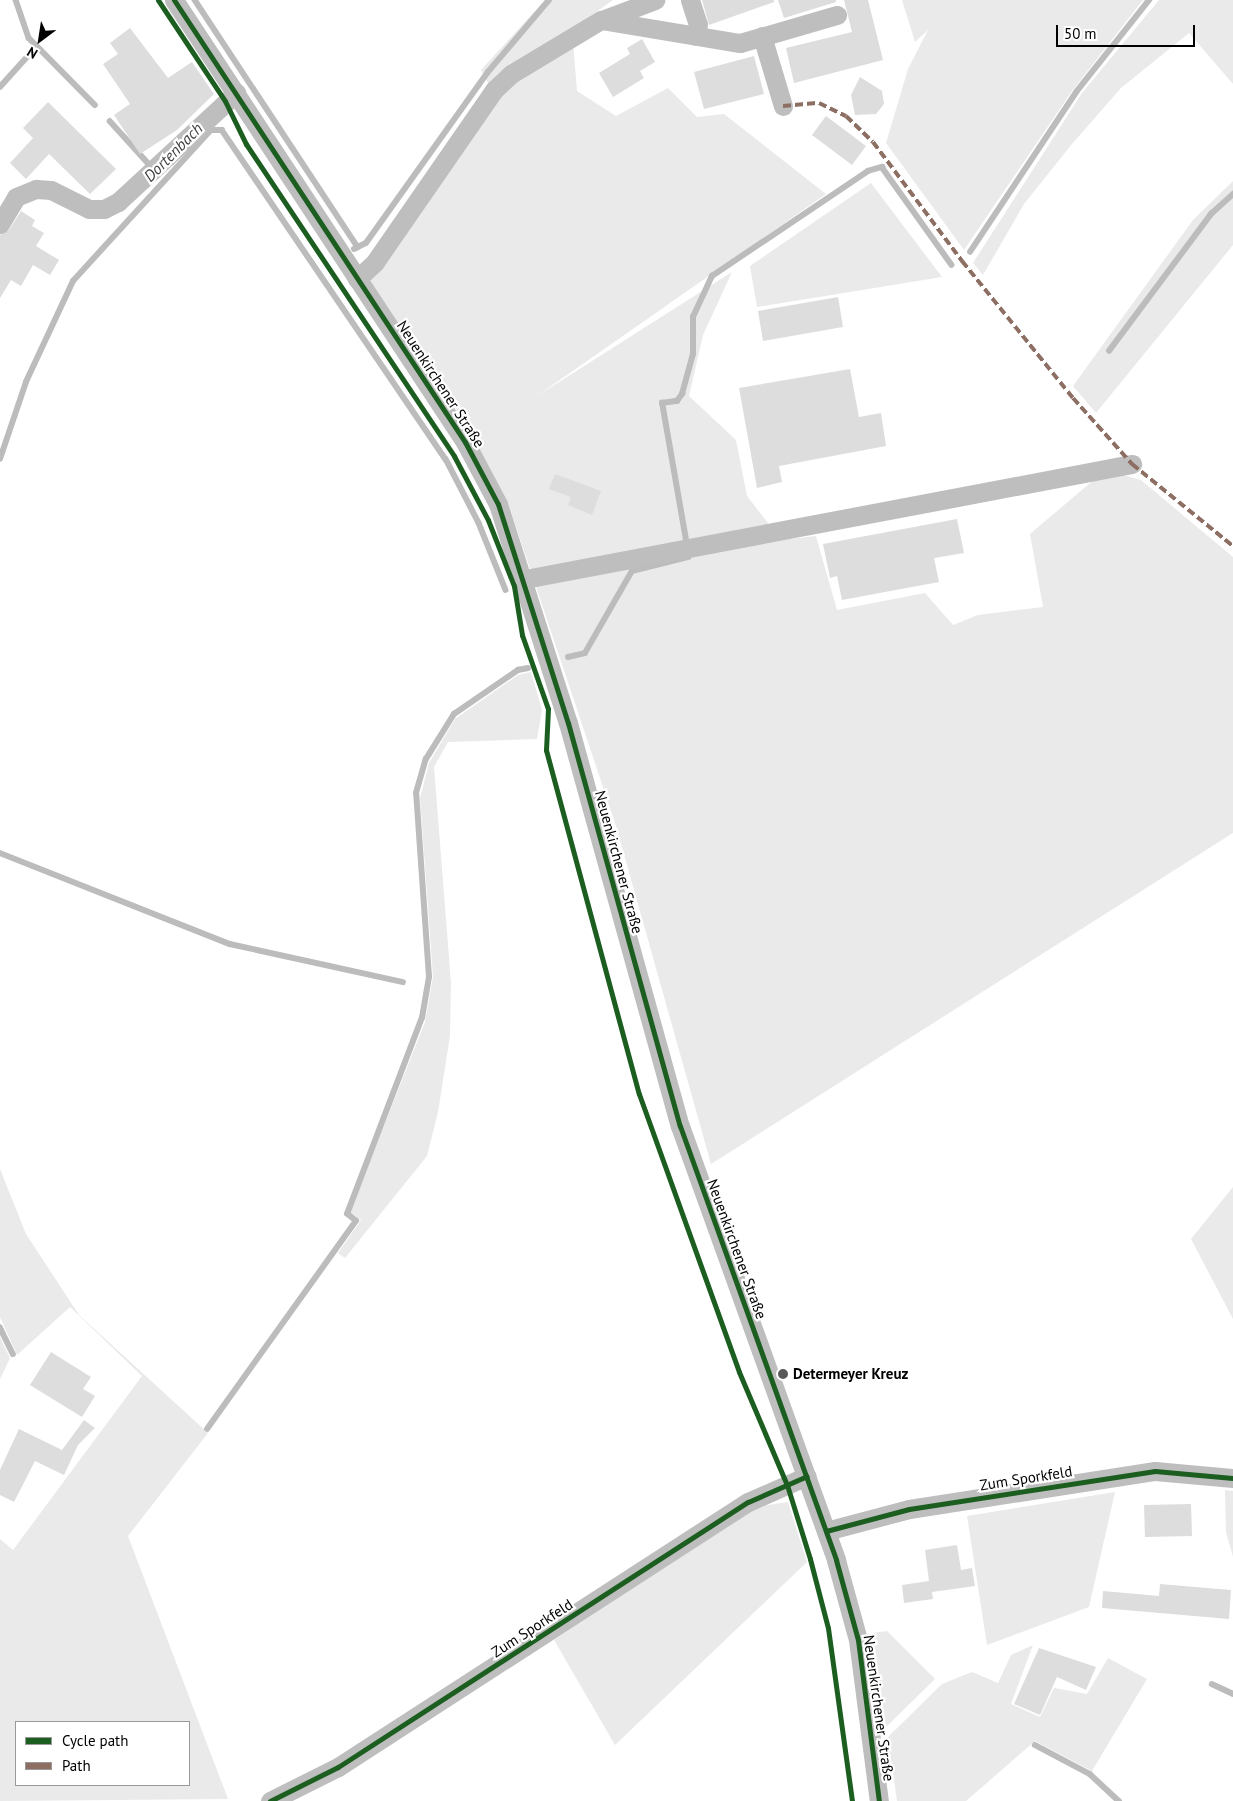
<!DOCTYPE html>
<meta charset="utf-8">
<style>
body{margin:0}
#map{position:relative;width:1233px;height:1801px;overflow:hidden;background:#fff;font-family:"PT Sans",sans-serif}
div>[style]{position:absolute}
.green>*{inset:0;background:#eaeaea}
.stream>*{height:5.5px;margin:-2.75px;padding:0 2.75px;transform-origin:2.75px;border-radius:2.75px;background:#bcbcbc}
.building>*{inset:0;background:#ddd}
.minor>*{height:19px;margin:-9.5px;padding:0 9.5px;transform-origin:9.5px;border-radius:9.5px;background:#bebebe}
.quiet>*{height:4px;margin-top:-2px;transform-origin:0;background:repeating-linear-gradient(90deg,#8d6e63 0 8px,transparent 0 12px)}
.cycleway>*{height:5px;margin:-2.5px;padding:0 2.5px;transform-origin:2.5px;border-radius:2.5px;background:#1b5e20}
.dots>*{width:14px;height:14px;translate:-50% -50%;box-sizing:border-box;border:2px solid #fff;border-radius:50%}
span{translate:-50% -50%;white-space:nowrap;text-align:center;line-height:1.15;-webkit-text-stroke:4.5px #fff;paint-order:stroke}
.street-label{font-size:15px;color:#000}
.poi-label{font-size:15px;color:#000;font-weight:700}
.left{translate:0 -50%;text-align:left}
.water-label{font-size:16px;color:#414141;font-style:italic}
.legend{position:absolute;left:15px;top:1721px;width:175px;height:65px;box-sizing:border-box;background:#fff;border:1px solid #999;margin:0;padding:6px 9px;list-style:none;font-size:15px;color:#000}
.legend li{display:flex;align-items:center;gap:10px;height:25px}
.legend b{width:25px;border:1px solid #999}
.north{position:absolute;left:15px;top:15px;width:50px;height:50px;-webkit-text-stroke:4px #fff;paint-order:stroke;rotate:211deg;font-size:14px;font-weight:700;line-height:20px;text-align:center;color:#000}
.north::after{content:'';display:block;margin:auto;width:18px;height:22px;background:#000;clip-path:polygon(50% 0,100% 100%,50% 72%,0 100%)}
.scale{position:absolute;left:1056px;top:25px;width:139px;height:22px;box-sizing:border-box;border:2px solid #000;border-top:0;padding-left:6px;font-size:15px;line-height:18px;white-space:nowrap;color:#000;-webkit-text-stroke:4px #fff;paint-order:stroke}
</style>
<div id="map">
<div class="green">
<i style="clip-path:polygon(545px 0,613px 0,572px 29px,577px 91px,616px 116px,668px 88px,697px 117px,724px 114px,826px 194px,537px 396px,732px 272px,703px 335px,689px 396px,736px 440px,747px 496px,781px 540px,816px 536px,837px 610px,925px 593px,953px 625px,978px 615px,1043px 607px,1030px 534px,1096px 478px,1123px 475px,1141px 480px,1233px 557px,1233px 833px,711px 1164px,616px 826px,507px 500px,473px 437px,369px 281px,497px 100px,481px 70px)"></i>
<i style="clip-path:polygon(902px 0,1143px 0,1072px 91px,964px 250px,886px 143px,908px 69px,928px 30px,915px 42px)"></i>
<i style="clip-path:polygon(1159px 0,1233px 0,1233px 84px,1189px 33px,1121px 88px,1072px 144px,1024px 204px,983px 275px,973px 263px,1082px 93px)"></i>
<i style="clip-path:polygon(1233px 181px,1233px 245px,1096px 413px,1073px 386px,1193px 220px)"></i>
<i style="clip-path:polygon(871px 183px,942px 277px,757px 307px,750px 266px)"></i>
<i style="clip-path:polygon(531px 672px,542px 710px,537px 739px,448px 742px,434px 767px,451px 983px,450px 1036px,438px 1112px,427px 1156px,345px 1258px,338px 1253px,361px 1220px,350px 1212px,425px 1022px,433px 977px,420px 798px,429px 763px,455px 719px,518px 675px)"></i>
<i style="clip-path:polygon(evenodd,0 1169px,26px 1234px,79px 1315px,208px 1433px,128px 1536px,228px 1799px,0 1801px,0 1539px,13px 1550px,142px 1376px,70px 1307px,17px 1355px,0 1317px,0 1169px,16px 1722px,189px 1722px,189px 1785px,16px 1785px,16px 1722px)"></i>
<i style="clip-path:polygon(1233px 1187px,1233px 1319px,1191px 1239px)"></i>
<i style="clip-path:polygon(0 1337px,10px 1358px,0 1379px)"></i>
<i style="clip-path:polygon(1225px 1490px,1233px 1491px,1233px 1557px,1226px 1532px)"></i>
<i style="clip-path:polygon(1115px 1492px,1089px 1607px,987px 1645px,967px 1516px)"></i>
<i style="clip-path:polygon(788px 1502px,807px 1562px,615px 1745px,554px 1640px,731px 1522px,762px 1506px)"></i>
<i style="clip-path:polygon(887px 1631px,935px 1679px,886px 1727px,872px 1633px)"></i>
<i style="clip-path:polygon(1033px 1645px,1011px 1704px,1040px 1717px,1054px 1688px,1087px 1694px,1108px 1658px,1147px 1679px,1092px 1771px,1035px 1741px,966px 1801px,897px 1801px,888px 1737px,942px 1684px,972px 1672px,998px 1683px,1011px 1655px)"></i>
</div>
<div class="stream">
<i style="left:16px;top:0;width:40px;rotate:71.1deg"></i>
<i style="left:29px;top:38px;width:94px;rotate:45.4deg"></i>
<i style="left:195px;top:0;width:296px;rotate:56.6deg"></i>
<i style="left:0;top:87px;width:54px;rotate:-48deg"></i>
<i style="left:110px;top:121px;width:57px;rotate:47.9deg"></i>
<i style="left:354px;top:249px;width:13px;rotate:-27deg"></i>
<i style="left:366px;top:243px;width:210px;rotate:-54.5deg"></i>
<i style="left:488px;top:72px;width:94px;rotate:-49.7deg"></i>
<i style="left:970px;top:252px;width:193px;rotate:-56.4deg"></i>
<i style="left:1077px;top:91px;width:116px;rotate:-51.6deg"></i>
<i style="left:1109px;top:351px;width:171px;rotate:-53.3deg"></i>
<i style="left:1211px;top:214px;width:30px;rotate:-42deg"></i>
<i style="left:0;top:459px;width:81px;rotate:-71.3deg"></i>
<i style="left:26px;top:382px;width:111px;rotate:-65deg"></i>
<i style="left:73px;top:281px;width:205px;rotate:-47.6deg"></i>
<i style="left:211px;top:130px;width:11px"></i>
<i style="left:222px;top:130px;width:398px;rotate:55.8deg"></i>
<i style="left:446px;top:459px;width:72px;rotate:62.7deg"></i>
<i style="left:479px;top:523px;width:72px;rotate:68.1deg"></i>
<i style="left:686px;top:540px;width:139px;rotate:-99.9deg"></i>
<i style="left:662px;top:403px;width:15px;rotate:-8deg"></i>
<i style="left:677px;top:401px;width:9px;rotate:-54deg"></i>
<i style="left:682px;top:394px;width:41px;rotate:-74.6deg"></i>
<i style="left:693px;top:354px;width:37px;rotate:-90deg"></i>
<i style="left:693px;top:317px;width:45px;rotate:-65.1deg"></i>
<i style="left:712px;top:276px;width:188px;rotate:-33.9deg"></i>
<i style="left:868px;top:171px;width:15px;rotate:-16deg"></i>
<i style="left:882px;top:167px;width:120px;rotate:54.5deg"></i>
<i style="left:568px;top:657px;width:17px;rotate:-13deg"></i>
<i style="left:585px;top:653px;width:95px;rotate:-60.2deg"></i>
<i style="left:632px;top:571px;width:58px;rotate:-14deg"></i>
<i style="left:0;top:853px;width:247px;rotate:21.6deg"></i>
<i style="left:230px;top:944px;width:177px;rotate:12.4deg"></i>
<i style="left:0;top:1327px;width:30px;rotate:64deg"></i>
<i style="left:207px;top:1429px;width:256px;rotate:-54.4deg"></i>
<i style="left:356px;top:1221px;width:11px;rotate:-142deg"></i>
<i style="left:347px;top:1214px;width:210px;rotate:-69.1deg"></i>
<i style="left:422px;top:1018px;width:42px;rotate:-80.3deg"></i>
<i style="left:429px;top:977px;width:184px;rotate:-94deg"></i>
<i style="left:416px;top:793px;width:35px;rotate:-74deg"></i>
<i style="left:426px;top:759px;width:53px;rotate:-58.1deg"></i>
<i style="left:454px;top:714px;width:78px;rotate:-34.5deg"></i>
<i style="left:518px;top:670px;width:10px;rotate:-11deg"></i>
<i style="left:1212px;top:1684px;width:23px;rotate:25deg"></i>
<i style="left:1035px;top:1745px;width:62px;rotate:27.8deg"></i>
<i style="left:1090px;top:1774px;width:40px;rotate:43deg"></i>
</div>
<div class="building">
<i style="clip-path:polygon(702px 0,774px 0,774px 2px,709px 25px)"></i>
<i style="clip-path:polygon(778px 0,836px 0,836px 2px,784px 18px)"></i>
<i style="clip-path:polygon(844px 0,868px 0,883px 60px,794px 83px,786px 48px,852px 32px)"></i>
<i style="clip-path:polygon(130px 28px,168px 78px,192px 62px,214px 94px,177px 130px,140px 154px,114px 115px,130px 104px,103px 64px,118px 54px,110px 43px)"></i>
<i style="clip-path:polygon(642px 39px,655px 62px,640px 71px,644px 78px,613px 97px,599px 73px,630px 54px,627px 48px)"></i>
<i style="clip-path:polygon(754px 56px,764px 94px,704px 109px,694px 72px)"></i>
<i style="clip-path:polygon(860px 77px,882px 91px,884px 104px,876px 114px,855px 115px,851px 95px)"></i>
<i style="clip-path:polygon(48px 102px,116px 169px,90px 194px,49px 154px,26px 179px,10px 163px,33px 138px,23px 128px)"></i>
<i style="clip-path:polygon(826px 116px,866px 146px,852px 165px,812px 135px)"></i>
<i style="clip-path:polygon(21px 211px,35px 220px,32px 226px,44px 233px,36px 246px,59px 260px,50px 275px,33px 265px,21px 286px,11px 280px,0 298px,0 235px,9px 230px)"></i>
<i style="clip-path:polygon(838px 297px,843px 327px,763px 341px,758px 311px)"></i>
<i style="clip-path:polygon(850px 369px,859px 417px,881px 413px,886px 446px,779px 466px,782px 482px,757px 488px,739px 388px)"></i>
<i style="clip-path:polygon(555px 474px,601px 491px,592px 515px,568px 505px,571px 497px,549px 489px)"></i>
<i style="clip-path:polygon(957px 519px,964px 553px,934px 558px,939px 582px,842px 600px,837px 576px,830px 578px,823px 544px)"></i>
<i style="clip-path:polygon(51px 1352px,91px 1377px,83px 1389px,95px 1396px,82px 1417px,30px 1385px)"></i>
<i style="clip-path:polygon(84px 1420px,95px 1428px,78px 1445px,64px 1475px,35px 1461px,14px 1502px,0 1495px,0 1470px,19px 1429px,62px 1450px)"></i>
<i style="clip-path:polygon(1191px 1504px,1192px 1536px,1145px 1537px,1144px 1505px)"></i>
<i style="clip-path:polygon(957px 1545px,961px 1570px,972px 1568px,975px 1586px,932px 1592px,933px 1599px,904px 1603px,902px 1585px,929px 1581px,925px 1550px)"></i>
<i style="clip-path:polygon(1160px 1584px,1231px 1590px,1229px 1619px,1102px 1608px,1103px 1591px,1159px 1596px)"></i>
<i style="clip-path:polygon(1039px 1648px,1096px 1667px,1086px 1690px,1057px 1677px,1040px 1715px,1014px 1704px)"></i>
</div>
<div class="minor">
<i style="left:174px;top:0;width:529px;rotate:56.64deg"></i>
<i style="left:465px;top:442px;width:70px;rotate:62deg"></i>
<i style="left:498px;top:504px;width:230px;rotate:72.3deg"></i>
<i style="left:568px;top:723px;width:418px;rotate:74.5deg"></i>
<i style="left:680px;top:1126px;width:461px;rotate:70.2deg"></i>
<i style="left:836px;top:1560px;width:83px;rotate:74.6deg"></i>
<i style="left:858px;top:1640px;width:162px;rotate:82.6deg"></i>
<i style="left:690px;top:0;width:25px;rotate:72deg"></i>
<i style="left:698px;top:24px;width:12px;rotate:99deg"></i>
<i style="left:602px;top:20px;width:57px;rotate:-20.7deg"></i>
<i style="left:762px;top:36px;width:73px;rotate:73.3deg"></i>
<i style="left:0;top:224px;width:31px;rotate:-59deg"></i>
<i style="left:16px;top:197px;width:22px;rotate:-22deg"></i>
<i style="left:36px;top:189px;width:15px;rotate:4deg"></i>
<i style="left:51px;top:190px;width:42px;rotate:26.6deg"></i>
<i style="left:89px;top:209px;width:15px"></i>
<i style="left:104px;top:209px;width:16px;rotate:-27deg"></i>
<i style="left:118px;top:202px;width:161px;rotate:-42.7deg"></i>
<i style="left:357px;top:279px;width:25px;rotate:-43deg"></i>
<i style="left:375px;top:262px;width:209px;rotate:-55.3deg"></i>
<i style="left:494px;top:90px;width:23px;rotate:-43deg"></i>
<i style="left:511px;top:74px;width:105px;rotate:-31deg"></i>
<i style="left:601px;top:20px;width:141px;rotate:9.4deg"></i>
<i style="left:740px;top:43px;width:101px;rotate:-16.1deg"></i>
<i style="left:525px;top:579px;width:618px;rotate:-10.73deg"></i>
<i style="left:826px;top:1531px;width:86px;rotate:-14.8deg"></i>
<i style="left:909px;top:1509px;width:249px;rotate:-8.8deg"></i>
<i style="left:1155px;top:1471px;width:78px;rotate:5.1deg"></i>
<i style="left:270px;top:1801px;width:76px;rotate:-26.6deg"></i>
<i style="left:338px;top:1767px;width:488px;rotate:-32.9deg"></i>
<i style="left:748px;top:1502px;width:64px;rotate:-23.8deg"></i>
</div>
<div class="quiet">
<i style="left:783px;top:106px;width:36px;rotate:-5deg"></i>
<i style="left:819px;top:103px;width:30px;rotate:26deg"></i>
<i style="left:846px;top:116px;width:37px;rotate:44deg"></i>
<i style="left:873px;top:142px;width:149px;rotate:53.2deg"></i>
<i style="left:962px;top:261px;width:176px;rotate:51deg"></i>
<i style="left:1073px;top:398px;width:89px;rotate:48.2deg"></i>
<i style="left:1132px;top:464px;width:130px;rotate:39.1deg"></i>
</div>
<div class="cycleway">
<i style="left:158px;top:0;width:121px;rotate:56.4deg"></i>
<i style="left:225px;top:101px;width:48px;rotate:64deg"></i>
<i style="left:246px;top:144px;width:375px;rotate:56.3deg"></i>
<i style="left:454px;top:456px;width:72px;rotate:62deg"></i>
<i style="left:488px;top:520px;width:71px;rotate:68.5deg"></i>
<i style="left:514px;top:586px;width:50px;rotate:80.7deg"></i>
<i style="left:522px;top:635px;width:78px;rotate:70.6deg"></i>
<i style="left:548px;top:709px;width:41px;rotate:92.8deg"></i>
<i style="left:546px;top:750px;width:356px;rotate:74.9deg"></i>
<i style="left:639px;top:1094px;width:295px;rotate:70.2deg"></i>
<i style="left:739px;top:1372px;width:123px;rotate:67deg"></i>
<i style="left:787px;top:1485px;width:77px;rotate:72.7deg"></i>
<i style="left:810px;top:1559px;width:71px;rotate:75.4deg"></i>
<i style="left:828px;top:1628px;width:175px;rotate:82.1deg"></i>
<i style="left:174px;top:0;width:529px;rotate:56.64deg"></i>
<i style="left:465px;top:442px;width:70px;rotate:62deg"></i>
<i style="left:498px;top:504px;width:230px;rotate:72.3deg"></i>
<i style="left:568px;top:723px;width:418px;rotate:74.5deg"></i>
<i style="left:680px;top:1126px;width:461px;rotate:70.2deg"></i>
<i style="left:836px;top:1560px;width:83px;rotate:74.6deg"></i>
<i style="left:858px;top:1640px;width:162px;rotate:82.6deg"></i>
<i style="left:826px;top:1531px;width:86px;rotate:-14.8deg"></i>
<i style="left:909px;top:1509px;width:249px;rotate:-8.8deg"></i>
<i style="left:1155px;top:1471px;width:78px;rotate:5.1deg"></i>
<i style="left:270px;top:1801px;width:76px;rotate:-26.6deg"></i>
<i style="left:338px;top:1767px;width:488px;rotate:-32.9deg"></i>
<i style="left:748px;top:1502px;width:64px;rotate:-23.8deg"></i>
</div>
<div class="dots">
<i style="left:783px;top:1374px;background:#595959"></i>
</div>
<div class="street-label">
<span style="left:441px;top:384px;rotate:57deg">Neuenkirchener Straße</span>
<span style="left:619px;top:862px;rotate:75deg">Neuenkirchener Straße</span>
<span style="left:737px;top:1249px;rotate:70deg">Neuenkirchener Straße</span>
<span style="left:1026px;top:1478px;rotate:-9deg">Zum Sporkfeld</span>
<span style="left:532px;top:1628px;rotate:-33deg">Zum Sporkfeld</span>
<span style="left:879px;top:1708px;rotate:82deg">Neuenkirchener Straße</span>
</div>
<div class="poi-label">
<span class="left" style="left:793px;top:1374px">Determeyer Kreuz</span>
</div>
<div class="water-label">
<span style="left:173px;top:152px;rotate:-45deg">Dortenbach</span>
</div>
<ul class="legend">
<li><b style="height:6px;background:#1b5e20"></b>Cycle path</li>
<li><b style="height:6px;background:#8d6e63"></b>Path</li>
</ul>
<div class="north">N</div>
<div class="scale">50 m</div>
</div>
